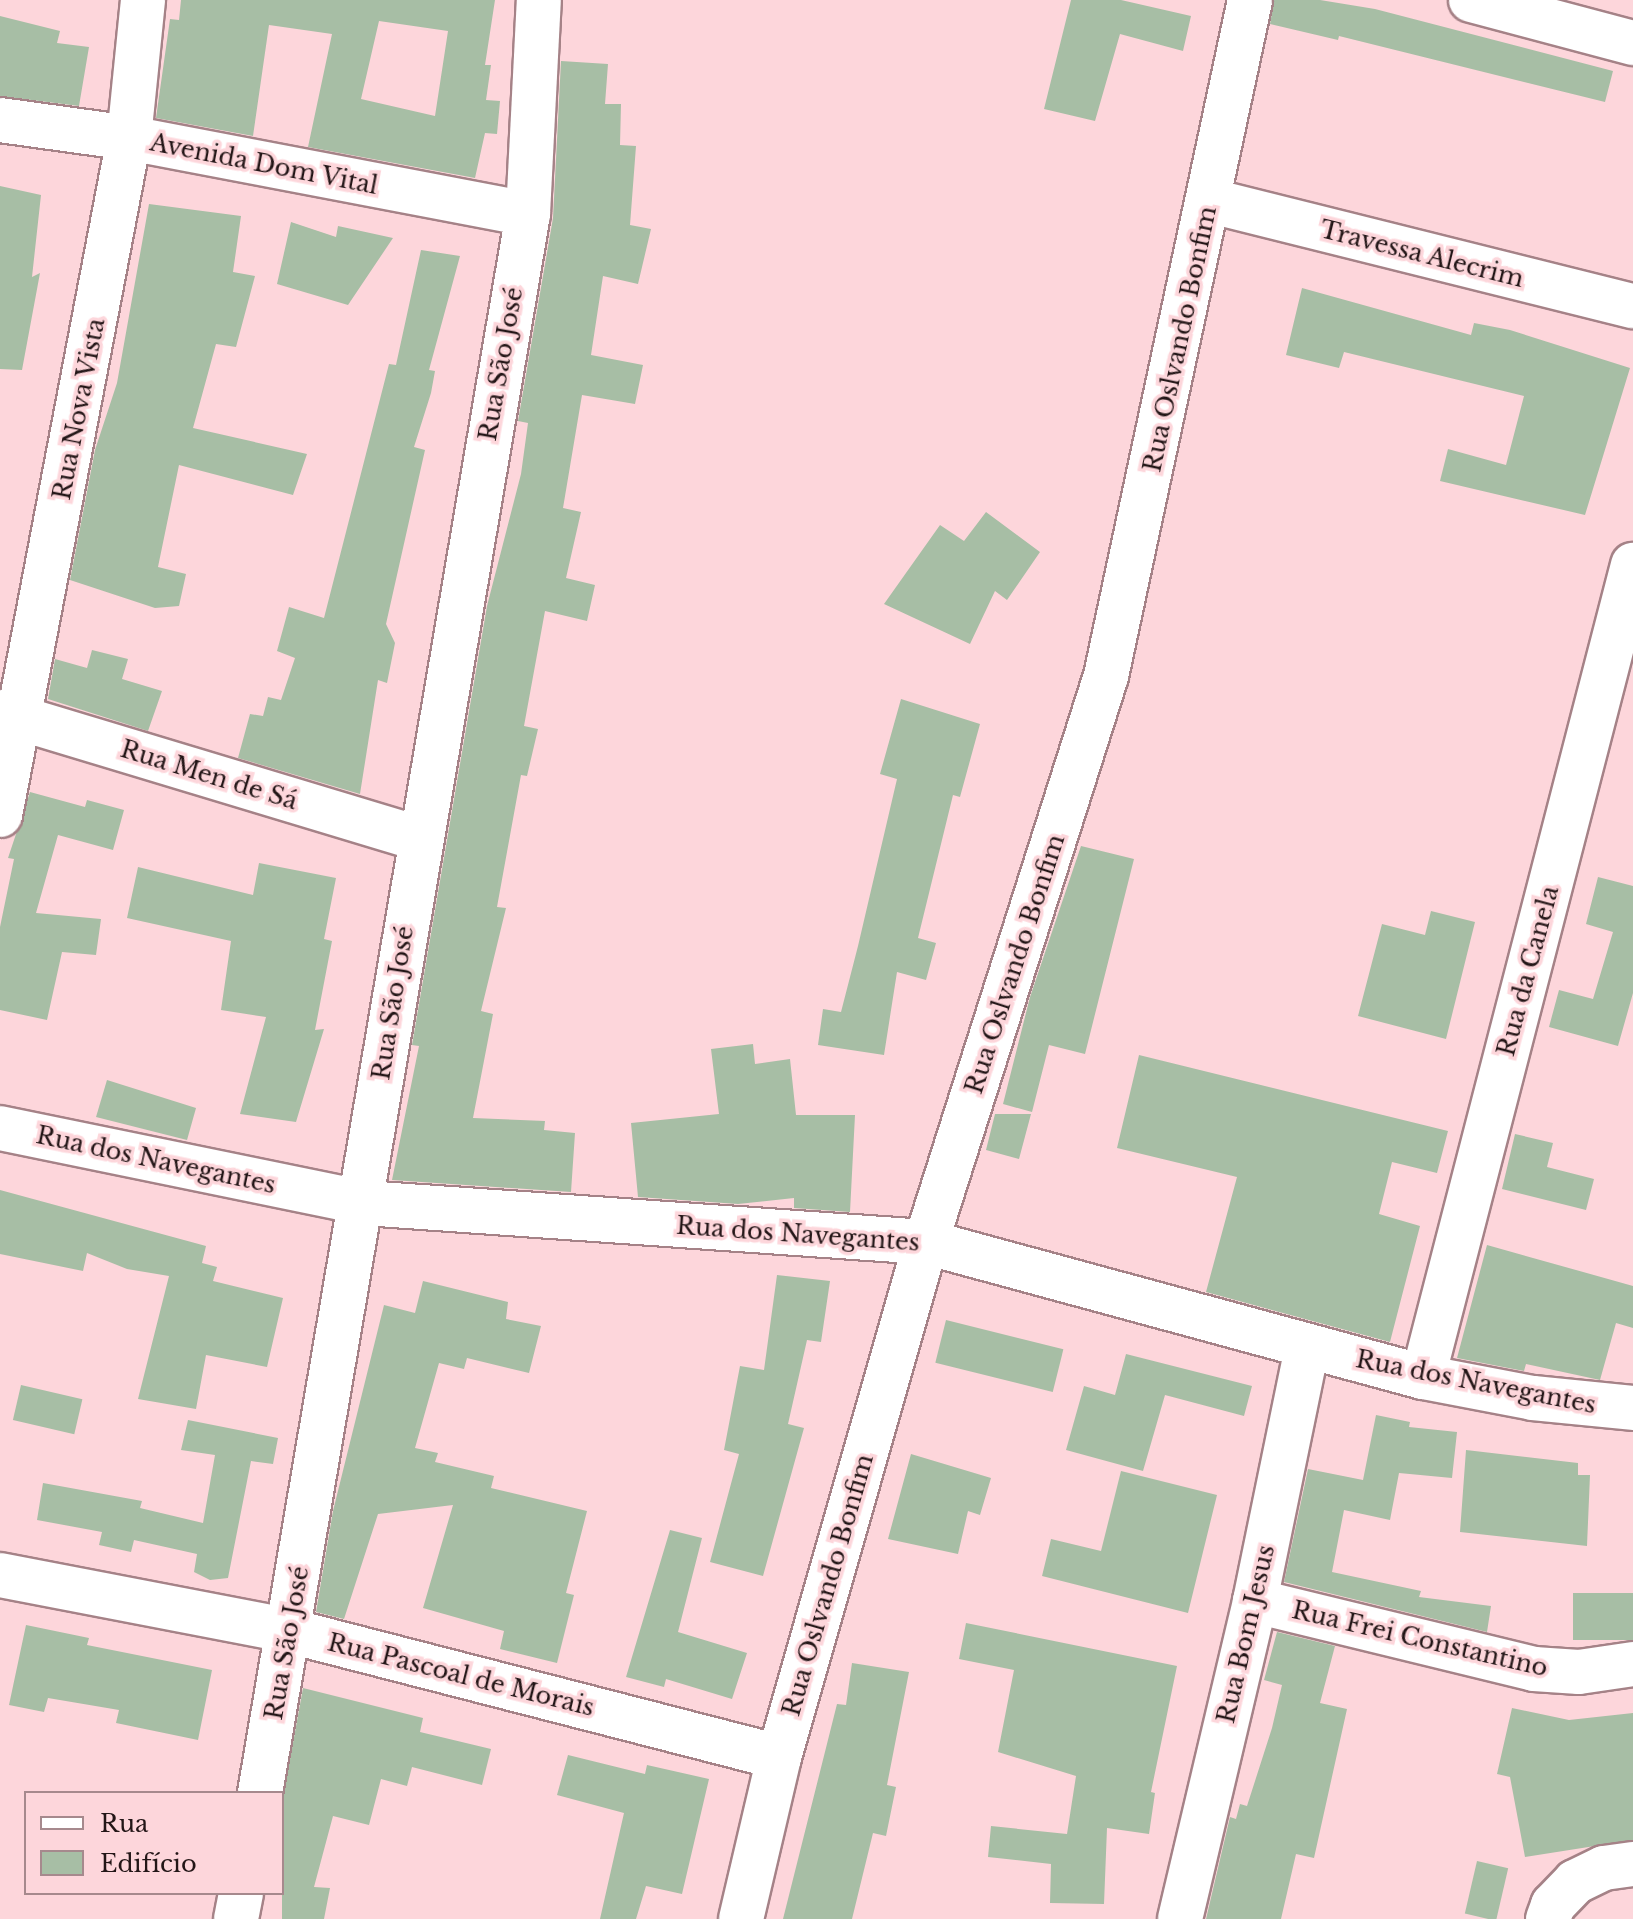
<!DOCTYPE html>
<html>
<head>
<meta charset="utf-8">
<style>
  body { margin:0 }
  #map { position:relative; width:1633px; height:1919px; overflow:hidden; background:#fdd6db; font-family:"Libre Baskerville",serif }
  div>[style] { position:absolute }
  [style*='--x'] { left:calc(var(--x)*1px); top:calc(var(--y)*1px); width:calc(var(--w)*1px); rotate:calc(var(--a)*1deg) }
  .building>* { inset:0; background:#a7bea5; transform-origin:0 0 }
  .roads { filter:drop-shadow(2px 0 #a58287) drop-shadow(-2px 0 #a58287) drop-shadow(0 2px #a58287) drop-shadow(0 -2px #a58287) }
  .minor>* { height:44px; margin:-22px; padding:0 22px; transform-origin:22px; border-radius:22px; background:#fff }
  span { translate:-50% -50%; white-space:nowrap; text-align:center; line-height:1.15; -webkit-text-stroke:7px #fdd6db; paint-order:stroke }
  .street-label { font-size:24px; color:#231617 }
  .legend { position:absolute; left:24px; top:1791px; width:260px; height:104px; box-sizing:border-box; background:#fdd6db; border:2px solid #a6898d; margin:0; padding:10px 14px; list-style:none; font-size:24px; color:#231617 }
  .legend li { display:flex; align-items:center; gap:16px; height:40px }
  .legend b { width:40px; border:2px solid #a6898d }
</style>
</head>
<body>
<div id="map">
  <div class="building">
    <div style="clip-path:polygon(evenodd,181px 0,495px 0,485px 65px,491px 65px,486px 100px,500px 101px,497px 134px,485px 133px,475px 178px,308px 147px,332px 34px,269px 25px,253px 136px,156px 118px,170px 19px,179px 20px,181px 0,379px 21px,448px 31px,435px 116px,361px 99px,379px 21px)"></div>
    <div style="clip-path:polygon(1071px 0,1121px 0,1191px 16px,1183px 51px,1120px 34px,1095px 121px,1044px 109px)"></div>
    <div style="clip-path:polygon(1274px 0,1320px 0,1375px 9px,1613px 71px,1605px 102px,1339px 36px,1338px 40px,1270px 24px)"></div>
    <div style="clip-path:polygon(0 16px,60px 31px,57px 43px,89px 47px,79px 106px,0 96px)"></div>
    <div style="clip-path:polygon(561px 61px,608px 64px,605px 104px,621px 104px,620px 145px,636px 146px,630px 225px,651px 229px,638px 284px,603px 276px,591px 355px,643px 365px,635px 404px,582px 395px,563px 508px,581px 512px,566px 578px,595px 585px,587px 621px,545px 611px,524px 726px,538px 729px,527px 776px,521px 775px,497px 907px,506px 908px,481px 1011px,493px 1014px,473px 1118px,545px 1121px,544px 1130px,575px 1133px,571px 1192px,392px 1180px,419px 1046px,412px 1045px,487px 606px,521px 474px,528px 423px,518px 421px,553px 218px)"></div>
    <div style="clip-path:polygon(0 186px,41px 195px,32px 277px,40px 273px,22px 370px,0 369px)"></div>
    <div style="clip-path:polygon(149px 204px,241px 216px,233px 272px,255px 276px,236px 347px,216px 344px,193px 428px,307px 454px,293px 495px,179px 465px,158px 567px,186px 574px,179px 606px,155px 608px,70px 580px,95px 450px,117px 383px)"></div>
    <div style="clip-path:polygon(291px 222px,336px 237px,338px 226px,393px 238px,348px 305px,277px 284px)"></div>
    <div style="clip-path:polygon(421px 250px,460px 256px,429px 370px,435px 371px,431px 393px,414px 447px,425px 450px,386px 624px,395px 643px,387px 683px,378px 680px,360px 794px,238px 758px,250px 714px,263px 716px,268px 697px,281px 700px,295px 658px,277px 651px,289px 607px,324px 618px,389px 364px,396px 365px)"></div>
    <div style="clip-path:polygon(1302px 288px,1471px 335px,1474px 323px,1510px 330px,1630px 368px,1585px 515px,1440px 481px,1448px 449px,1506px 465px,1524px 396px,1344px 352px,1339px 368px,1286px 355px)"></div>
    <div style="clip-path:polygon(986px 512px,1040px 552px,1007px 600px,995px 591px,970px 644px,884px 604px,940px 525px,964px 541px)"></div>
    <div style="clip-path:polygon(92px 650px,128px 659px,122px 679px,162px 691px,148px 731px,48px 699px,55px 659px,87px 668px)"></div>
    <div style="clip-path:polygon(901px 699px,980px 724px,960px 797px,953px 795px,918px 938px,936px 943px,926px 980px,897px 972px,884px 1055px,818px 1045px,823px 1009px,841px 1012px,858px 946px,897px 779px,880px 774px)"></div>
    <div style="clip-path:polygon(30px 792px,85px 807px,87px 800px,124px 810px,113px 850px,58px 835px,36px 913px,101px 919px,96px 955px,62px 952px,47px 1020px,0 1010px,0 927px,14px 859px,8px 858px)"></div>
    <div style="clip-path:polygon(1081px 846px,1134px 859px,1085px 1054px,1049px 1045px,1032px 1112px,1003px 1104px,1030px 997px)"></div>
    <div style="clip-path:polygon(259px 863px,336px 878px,324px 939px,332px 941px,315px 1030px,324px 1029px,296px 1122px,240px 1114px,266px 1017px,221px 1010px,231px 941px,127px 918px,138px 867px,253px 895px)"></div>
    <div style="clip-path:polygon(1598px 877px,1633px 886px,1633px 993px,1618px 1046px,1549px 1027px,1559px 990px,1593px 999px,1613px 932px,1586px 924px)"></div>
    <div style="clip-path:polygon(1431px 911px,1475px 922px,1446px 1039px,1358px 1016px,1382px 924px,1425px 935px)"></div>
    <div style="clip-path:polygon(753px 1044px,755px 1064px,790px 1059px,796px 1115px,855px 1115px,850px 1212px,794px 1208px,794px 1198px,738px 1204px,638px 1197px,631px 1123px,719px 1114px,711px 1049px)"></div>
    <div style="clip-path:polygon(1139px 1055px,1448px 1131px,1437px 1173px,1392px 1162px,1379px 1214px,1420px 1226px,1390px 1342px,1206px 1292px,1237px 1177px,1117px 1148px)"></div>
    <div style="clip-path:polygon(107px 1080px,196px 1108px,187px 1140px,96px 1117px)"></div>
    <div style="clip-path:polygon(995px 1114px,1031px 1114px,1019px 1159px,986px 1150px)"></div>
    <div style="clip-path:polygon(1515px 1134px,1553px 1143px,1547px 1167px,1594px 1179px,1586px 1210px,1502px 1189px)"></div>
    <div style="clip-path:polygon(0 1190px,206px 1246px,202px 1263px,217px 1267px,213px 1281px,283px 1298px,267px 1367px,206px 1355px,196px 1409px,138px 1399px,169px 1276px,127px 1269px,87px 1253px,83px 1271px,0 1254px)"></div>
    <div style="clip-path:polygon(1487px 1245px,1633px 1286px,1633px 1328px,1616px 1323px,1600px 1380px,1526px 1364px,1524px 1371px,1457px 1358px)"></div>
    <div style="clip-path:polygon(777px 1275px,830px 1281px,821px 1342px,807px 1340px,788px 1424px,804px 1428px,763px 1576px,710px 1562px,739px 1454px,724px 1450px,740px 1366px,764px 1370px)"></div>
    <div style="clip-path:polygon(423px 1281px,508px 1302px,506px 1319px,541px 1326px,529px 1373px,467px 1358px,464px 1369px,439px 1363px,415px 1448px,438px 1453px,435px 1462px,494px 1476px,491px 1488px,587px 1511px,566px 1593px,574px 1595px,557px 1663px,500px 1649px,504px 1631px,423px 1608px,453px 1505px,378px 1514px,344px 1619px,316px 1612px,333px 1511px,384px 1305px,415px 1313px)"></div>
    <div style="left:946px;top:1320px;width:121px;height:44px;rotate:14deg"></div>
    <div style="clip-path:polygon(1126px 1354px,1252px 1386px,1244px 1416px,1165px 1395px,1143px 1471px,1066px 1450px,1084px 1386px,1115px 1395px)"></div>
    <div style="left:21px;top:1385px;width:63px;height:36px;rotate:13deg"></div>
    <div style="clip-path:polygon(1376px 1415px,1410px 1422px,1409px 1427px,1457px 1432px,1452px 1478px,1399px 1473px,1390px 1520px,1344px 1510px,1332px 1572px,1421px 1591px,1419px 1597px,1491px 1606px,1487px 1632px,1284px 1582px,1308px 1469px,1363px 1480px)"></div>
    <div style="clip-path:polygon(188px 1420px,278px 1438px,273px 1464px,251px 1461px,228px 1578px,210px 1580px,194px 1572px,197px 1554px,134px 1540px,131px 1552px,99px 1545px,102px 1532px,37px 1520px,43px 1483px,142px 1501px,140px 1508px,203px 1523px,215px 1455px,181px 1450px)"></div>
    <div style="clip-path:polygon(1466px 1450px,1578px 1463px,1578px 1475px,1590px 1475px,1587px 1546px,1460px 1532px)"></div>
    <div style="clip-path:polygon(911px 1454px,991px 1478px,980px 1515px,968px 1511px,958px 1554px,888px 1539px)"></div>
    <div style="clip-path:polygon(1121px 1471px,1217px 1495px,1188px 1613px,1042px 1576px,1051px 1539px,1101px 1551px)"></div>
    <div style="clip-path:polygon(670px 1530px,702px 1538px,678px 1632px,747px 1653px,732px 1699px,666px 1679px,664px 1687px,626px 1677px)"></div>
    <div style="left:1633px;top:1593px;width:47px;height:60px;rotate:90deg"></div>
    <div style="clip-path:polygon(966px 1623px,1177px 1666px,1151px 1792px,1155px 1793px,1149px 1834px,1107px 1828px,1104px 1904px,1050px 1903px,1051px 1864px,988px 1857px,991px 1826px,1067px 1834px,1076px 1776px,998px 1752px,1014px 1670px,959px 1659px)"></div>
    <div style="clip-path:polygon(26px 1625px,89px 1638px,87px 1645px,212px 1670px,198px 1740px,116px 1723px,119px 1710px,48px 1698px,44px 1712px,9px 1705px)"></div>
    <div style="clip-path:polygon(1277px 1632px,1335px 1646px,1320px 1703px,1347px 1709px,1314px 1858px,1296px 1854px,1281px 1919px,1206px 1919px,1230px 1817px,1236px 1819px,1240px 1804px,1247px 1806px,1272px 1728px,1282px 1685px,1264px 1680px)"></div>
    <div style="clip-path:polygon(852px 1663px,909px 1672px,887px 1785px,896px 1787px,886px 1836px,873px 1833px,852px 1919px,783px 1919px,837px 1704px,846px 1705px)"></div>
    <div style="clip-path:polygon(303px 1688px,423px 1718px,420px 1732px,491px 1749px,482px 1785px,412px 1767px,407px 1786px,381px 1779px,369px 1825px,333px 1816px,314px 1887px,330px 1888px,324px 1919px,282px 1919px,282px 1803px)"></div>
    <div style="clip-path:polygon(1512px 1708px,1569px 1720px,1633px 1713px,1633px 1840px,1525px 1857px,1510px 1777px,1497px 1774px)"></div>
    <div style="clip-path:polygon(568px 1755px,645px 1774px,647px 1765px,709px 1779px,682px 1894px,646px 1886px,636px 1919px,600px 1919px,624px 1813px,557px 1795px)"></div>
    <div style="left:1477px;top:1861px;width:32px;height:54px;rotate:13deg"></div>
  </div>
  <div class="roads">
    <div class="minor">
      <div style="--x:1471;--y:0;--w:168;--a:14.9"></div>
      <div style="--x:0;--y:120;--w:130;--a:7.9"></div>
      <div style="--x:129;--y:138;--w:406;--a:10.8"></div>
      <div style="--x:1211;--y:201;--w:435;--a:14"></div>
      <div style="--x:0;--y:712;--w:437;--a:16.8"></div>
      <div style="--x:0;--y:815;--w:689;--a:-79.21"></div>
      <div style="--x:129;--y:138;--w:139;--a:-84.2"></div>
      <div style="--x:0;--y:1128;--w:372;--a:11.6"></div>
      <div style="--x:364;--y:1203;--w:563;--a:3.97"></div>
      <div style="--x:926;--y:1242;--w:515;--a:15.2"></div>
      <div style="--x:1423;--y:1377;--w:112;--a:10.8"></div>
      <div style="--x:1533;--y:1398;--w:100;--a:5.7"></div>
      <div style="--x:1423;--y:1377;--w:839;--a:-75.5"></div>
      <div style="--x:0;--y:1575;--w:295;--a:10.9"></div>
      <div style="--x:290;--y:1631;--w:505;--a:14.45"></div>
      <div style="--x:1255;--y:1601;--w:287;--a:13.7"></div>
      <div style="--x:1534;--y:1669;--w:45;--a:3.8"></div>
      <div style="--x:1579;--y:1672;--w:55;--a:-8.4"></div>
      <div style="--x:260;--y:1793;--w:1602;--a:-80.37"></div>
      <div style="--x:528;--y:214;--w:214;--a:-87.1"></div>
      <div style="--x:236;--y:1919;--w:26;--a:-79"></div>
      <div style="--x:741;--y:1919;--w:166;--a:-76.8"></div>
      <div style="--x:779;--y:1757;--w:536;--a:-74.07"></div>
      <div style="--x:926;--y:1242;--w:594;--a:-72.36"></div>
      <div style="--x:1106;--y:676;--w:691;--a:-77.97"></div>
      <div style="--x:1180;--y:1919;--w:327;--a:-76.7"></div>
      <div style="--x:1255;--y:1601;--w:259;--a:-78.4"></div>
      <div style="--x:1548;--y:1919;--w:15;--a:-70"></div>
      <div style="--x:1553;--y:1905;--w:32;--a:-46"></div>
      <div style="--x:1575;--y:1882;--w:32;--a:-26"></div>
      <div style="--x:1604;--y:1868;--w:29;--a:-8"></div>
    </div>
  </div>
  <div class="street-label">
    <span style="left:264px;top:164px;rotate:11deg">Avenida Dom Vital</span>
    <span style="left:1422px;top:254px;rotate:14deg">Travessa Alecrim</span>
    <span style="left:1180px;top:339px;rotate:-78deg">Rua Oslvando Bonfim</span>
    <span style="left:501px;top:364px;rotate:-80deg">Rua São José</span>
    <span style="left:79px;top:409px;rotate:-79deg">Rua Nova Vista</span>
    <span style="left:209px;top:775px;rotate:17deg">Rua Men de Sá</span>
    <span style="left:1015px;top:964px;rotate:-72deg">Rua Oslvando Bonfim</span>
    <span style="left:1528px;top:971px;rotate:-75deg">Rua da Canela</span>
    <span style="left:393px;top:1003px;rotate:-81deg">Rua São José</span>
    <span style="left:156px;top:1160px;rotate:12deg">Rua dos Navegantes</span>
    <span style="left:798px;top:1234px;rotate:4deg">Rua dos Navegantes</span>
    <span style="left:1476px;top:1382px;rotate:11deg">Rua dos Navegantes</span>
    <span style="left:828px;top:1585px;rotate:-74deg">Rua Oslvando Bonfim</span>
    <span style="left:1246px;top:1634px;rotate:-77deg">Rua Bom Jesus</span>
    <span style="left:1420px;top:1639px;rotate:13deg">Rua Frei Constantino</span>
    <span style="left:287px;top:1643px;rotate:-80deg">Rua São José</span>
    <span style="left:461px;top:1675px;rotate:14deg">Rua Pascoal de Morais</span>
  </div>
  <ul class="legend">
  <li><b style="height:10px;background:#fff"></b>Rua</li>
  <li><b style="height:22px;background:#a7bea5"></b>Edifício</li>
  </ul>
</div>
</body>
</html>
